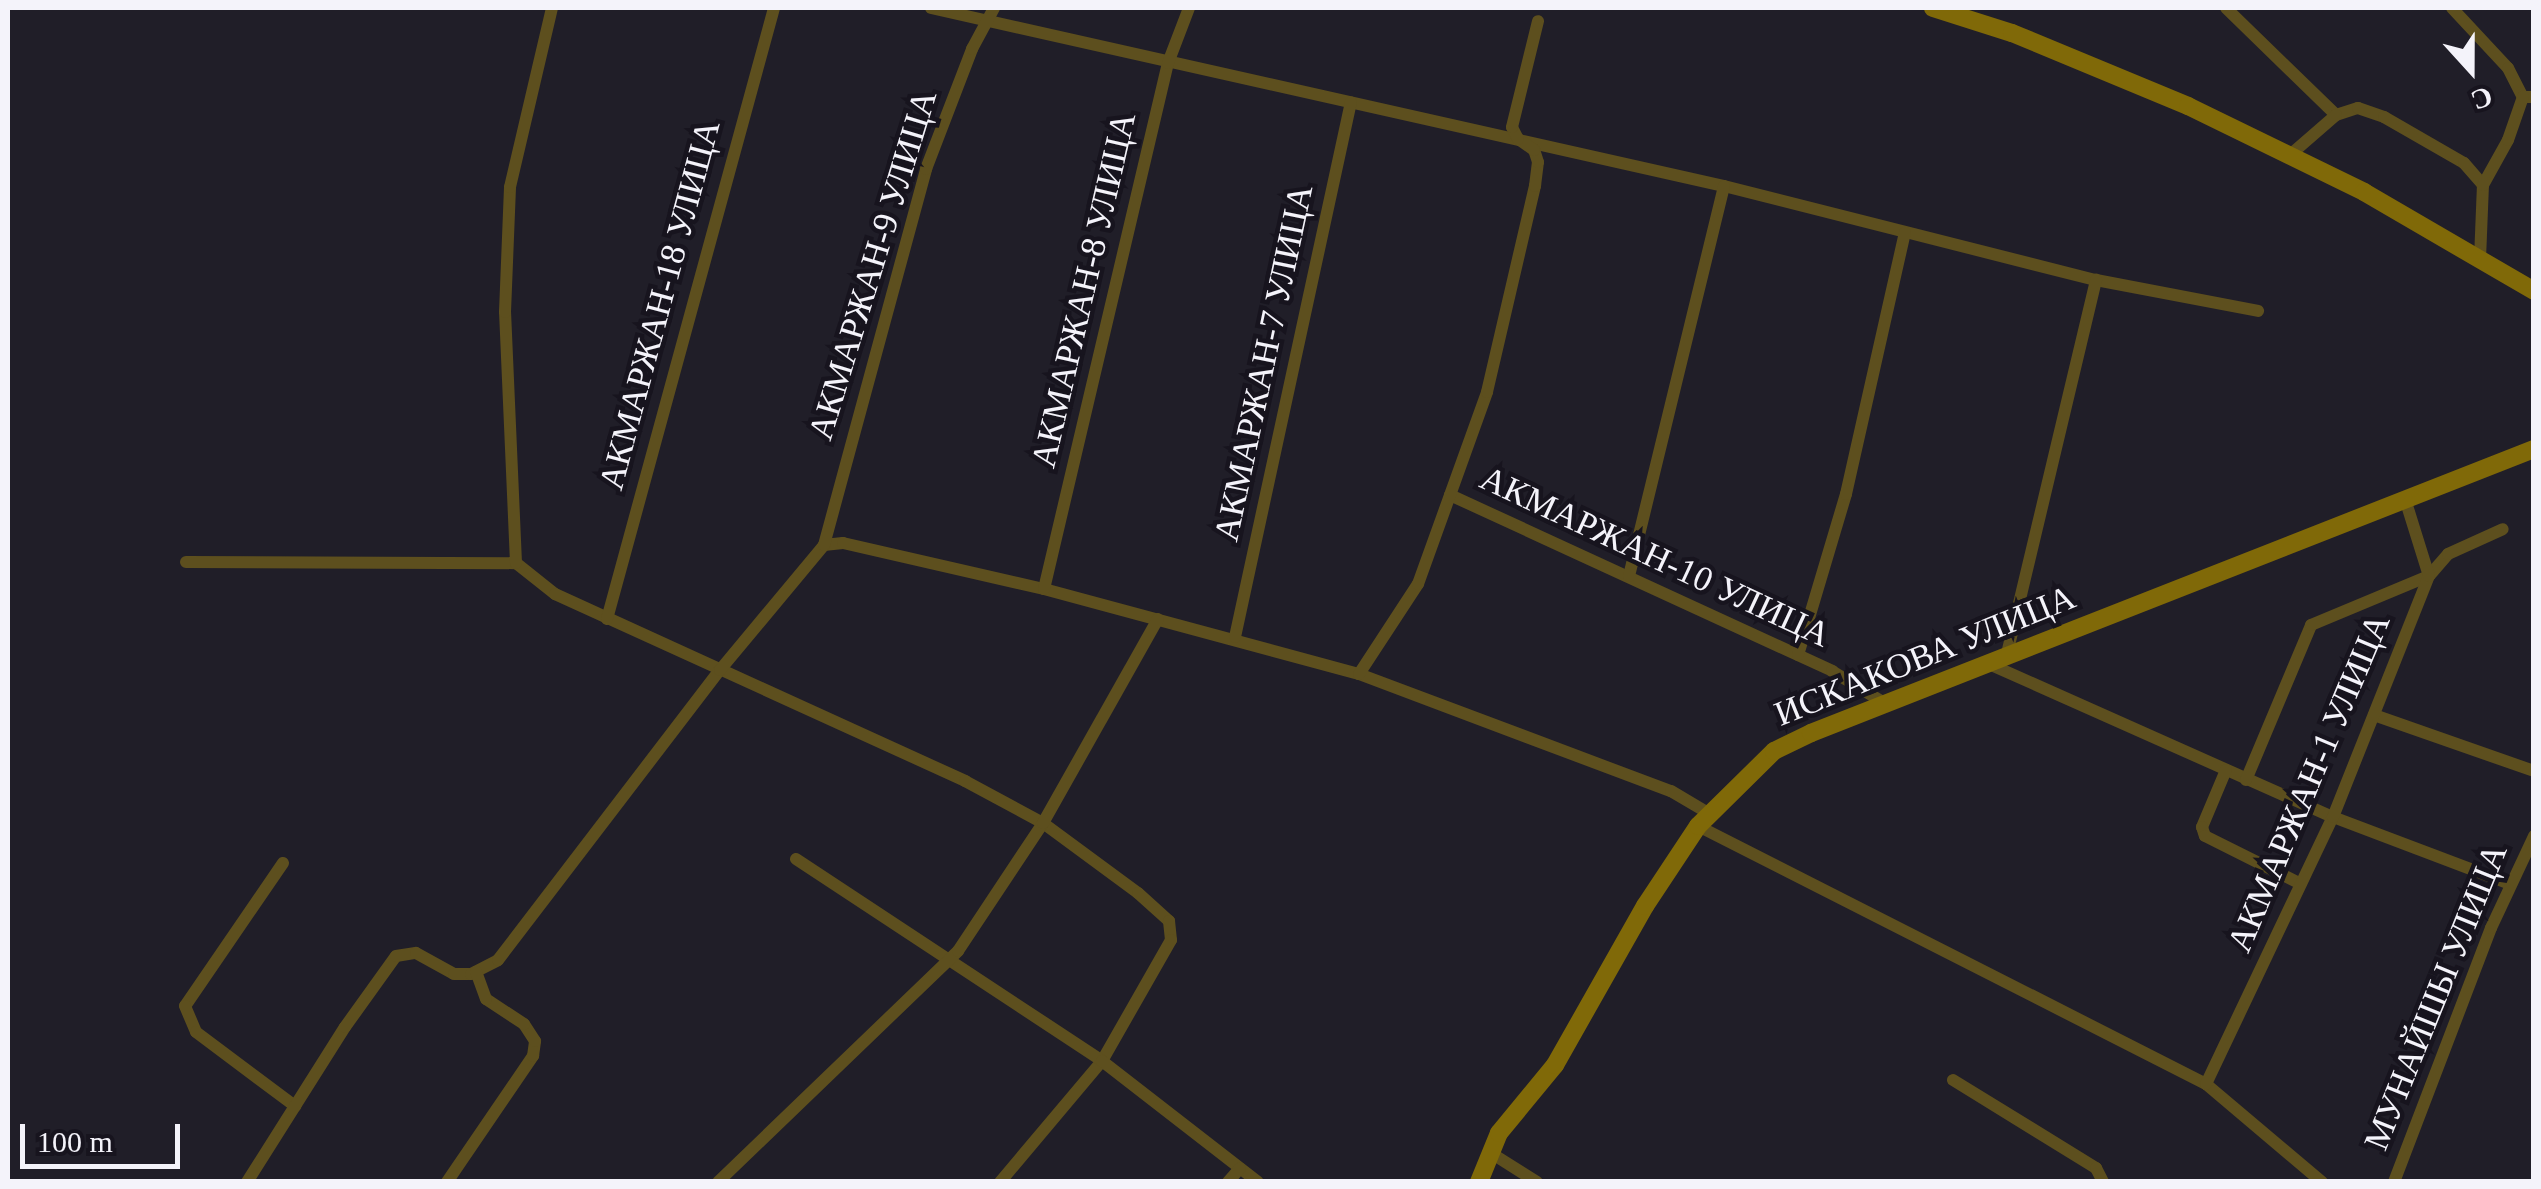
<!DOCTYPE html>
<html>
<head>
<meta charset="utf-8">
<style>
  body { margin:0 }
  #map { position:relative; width:2541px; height:1189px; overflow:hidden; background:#201e28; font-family:"Times New Roman",serif }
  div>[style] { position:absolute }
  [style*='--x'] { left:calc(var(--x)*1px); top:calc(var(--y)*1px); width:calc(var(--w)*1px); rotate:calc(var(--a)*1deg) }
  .street>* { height:12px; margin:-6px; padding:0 6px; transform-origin:6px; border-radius:6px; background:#5d4f1e }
  .secondary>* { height:18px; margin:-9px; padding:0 9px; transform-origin:9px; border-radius:9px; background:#806908 }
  span { translate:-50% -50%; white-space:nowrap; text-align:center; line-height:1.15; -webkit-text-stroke:9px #17141e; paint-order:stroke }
  .street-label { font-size:35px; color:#f4f3fa }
  .frame { position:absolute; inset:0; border:10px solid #f4f3fa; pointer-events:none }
  .north { position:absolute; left:2421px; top:20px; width:100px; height:100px; -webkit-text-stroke:8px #17141e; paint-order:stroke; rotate:159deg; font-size:28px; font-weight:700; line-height:40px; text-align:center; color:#f4f3fa }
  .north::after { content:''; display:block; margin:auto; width:35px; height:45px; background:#f4f3fa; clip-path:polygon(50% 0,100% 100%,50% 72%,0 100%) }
  .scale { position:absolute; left:20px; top:1124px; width:160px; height:45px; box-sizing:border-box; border:5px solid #f4f3fa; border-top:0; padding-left:12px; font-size:30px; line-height:35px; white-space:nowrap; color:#f4f3fa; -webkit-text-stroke:8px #17141e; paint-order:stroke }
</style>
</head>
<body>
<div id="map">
  <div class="street">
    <div style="--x:931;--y:8;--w:813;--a:12.65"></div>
    <div style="--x:1724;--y:186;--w:384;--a:14.2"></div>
    <div style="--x:2096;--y:280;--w:165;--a:10.8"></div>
    <div style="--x:2226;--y:8;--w:153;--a:44.2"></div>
    <div style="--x:2336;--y:115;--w:23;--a:-18"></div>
    <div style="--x:2358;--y:108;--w:28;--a:19"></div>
    <div style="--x:2384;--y:117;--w:92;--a:29.9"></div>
    <div style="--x:2464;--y:163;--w:29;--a:49"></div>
    <div style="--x:2452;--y:8;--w:82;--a:47"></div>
    <div style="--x:2508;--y:68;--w:33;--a:63"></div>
    <div style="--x:2523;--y:97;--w:11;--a:0"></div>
    <div style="--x:2290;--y:155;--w:61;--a:-41"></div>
    <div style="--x:2480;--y:259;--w:74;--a:-87.7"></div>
    <div style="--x:2483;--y:185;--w:51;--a:-60.9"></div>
    <div style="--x:2508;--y:140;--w:46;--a:-70.8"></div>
    <div style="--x:1450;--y:495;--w:421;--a:24.7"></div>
    <div style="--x:1832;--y:671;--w:63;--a:31.4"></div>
    <div style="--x:824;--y:545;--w:19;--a:-6"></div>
    <div style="--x:843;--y:543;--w:206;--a:12.9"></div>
    <div style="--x:1044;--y:589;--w:326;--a:15.1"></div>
    <div style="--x:1359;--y:674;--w:333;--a:20.6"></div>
    <div style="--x:1671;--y:791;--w:43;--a:30.7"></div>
    <div style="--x:186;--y:562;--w:330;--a:0.2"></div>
    <div style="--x:516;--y:563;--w:50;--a:38.5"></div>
    <div style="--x:555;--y:594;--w:451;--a:24.5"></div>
    <div style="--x:965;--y:781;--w:89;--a:28.3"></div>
    <div style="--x:1043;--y:823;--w:118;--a:36.4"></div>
    <div style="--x:1138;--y:893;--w:42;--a:42.1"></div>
    <div style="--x:1169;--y:921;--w:19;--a:84"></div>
    <div style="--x:1171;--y:940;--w:139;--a:119.7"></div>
    <div style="--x:1102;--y:1061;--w:158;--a:130.1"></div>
    <div style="--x:516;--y:563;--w:251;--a:-92.5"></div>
    <div style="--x:505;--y:312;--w:125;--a:-87.7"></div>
    <div style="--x:510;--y:187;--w:184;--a:-76.8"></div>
    <div style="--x:1629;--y:576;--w:401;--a:-76.3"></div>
    <div style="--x:1044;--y:589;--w:540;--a:-76.74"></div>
    <div style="--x:1168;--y:63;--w:59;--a:-69.1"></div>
    <div style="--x:607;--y:619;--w:633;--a:-74.71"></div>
    <div style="--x:1235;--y:637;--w:547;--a:-77.77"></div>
    <div style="--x:1798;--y:655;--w:168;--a:-73.4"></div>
    <div style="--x:1846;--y:494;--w:268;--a:-77.3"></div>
    <div style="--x:2006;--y:658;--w:389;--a:-76.6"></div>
    <div style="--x:1989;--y:664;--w:376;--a:24"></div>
    <div style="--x:2333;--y:817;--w:189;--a:20.7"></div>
    <div style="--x:1359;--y:674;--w:108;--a:-56.8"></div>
    <div style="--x:1418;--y:584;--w:204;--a:-70.2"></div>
    <div style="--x:1487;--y:392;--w:212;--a:-76.9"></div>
    <div style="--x:1535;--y:186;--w:24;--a:-83"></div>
    <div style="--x:1538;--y:162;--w:13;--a:-108"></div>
    <div style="--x:1534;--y:150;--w:19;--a:-145"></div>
    <div style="--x:1518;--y:139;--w:13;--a:-117"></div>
    <div style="--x:1512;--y:127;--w:109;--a:-76.2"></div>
    <div style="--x:2374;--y:715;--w:170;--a:19.3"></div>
    <div style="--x:2226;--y:770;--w:62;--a:112.8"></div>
    <div style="--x:2202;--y:827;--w:9;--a:72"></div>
    <div style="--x:2205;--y:836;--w:107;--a:26.6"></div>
    <div style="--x:2246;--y:780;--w:168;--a:-67.2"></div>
    <div style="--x:2311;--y:625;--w:128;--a:-22.6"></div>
    <div style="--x:2429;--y:576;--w:29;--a:-49"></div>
    <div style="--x:2448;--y:554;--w:60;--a:-24.4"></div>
    <div style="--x:1698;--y:826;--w:570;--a:26.92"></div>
    <div style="--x:2206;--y:1084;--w:152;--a:40.2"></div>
    <div style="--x:796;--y:859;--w:367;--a:33.4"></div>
    <div style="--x:1102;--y:1061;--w:197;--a:37.8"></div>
    <div style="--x:283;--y:863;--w:173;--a:124.4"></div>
    <div style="--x:185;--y:1006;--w:28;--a:67"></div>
    <div style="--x:196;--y:1032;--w:124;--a:36.8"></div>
    <div style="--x:1953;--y:1080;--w:168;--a:31.6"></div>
    <div style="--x:2096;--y:1168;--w:16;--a:63"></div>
    <div style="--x:2206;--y:1084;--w:296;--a:-64.6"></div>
    <div style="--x:2333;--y:817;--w:259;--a:-68.3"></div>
    <div style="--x:2429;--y:576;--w:81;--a:-107.3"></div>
    <div style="--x:1491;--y:1153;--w:54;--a:32.2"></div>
    <div style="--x:247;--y:1182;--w:183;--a:-57.7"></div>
    <div style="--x:345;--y:1027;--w:87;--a:-54.3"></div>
    <div style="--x:396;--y:956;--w:20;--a:-9"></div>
    <div style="--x:416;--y:953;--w:43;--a:28.9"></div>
    <div style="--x:454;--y:974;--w:17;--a:0"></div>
    <div style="--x:471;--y:974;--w:30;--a:-27"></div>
    <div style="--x:498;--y:960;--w:365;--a:-52.6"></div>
    <div style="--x:720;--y:670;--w:163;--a:-50.2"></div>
    <div style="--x:824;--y:545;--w:390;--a:-74.8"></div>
    <div style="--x:926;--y:169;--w:129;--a:-69"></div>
    <div style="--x:972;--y:49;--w:47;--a:-61.8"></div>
    <div style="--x:447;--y:1182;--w:153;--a:-55.7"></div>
    <div style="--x:533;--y:1056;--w:15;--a:-82"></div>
    <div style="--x:535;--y:1041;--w:20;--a:-123"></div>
    <div style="--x:524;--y:1024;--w:45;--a:-146.7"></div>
    <div style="--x:486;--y:999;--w:29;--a:-110"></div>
    <div style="--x:718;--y:1182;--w:333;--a:-43.9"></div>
    <div style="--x:958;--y:951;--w:154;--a:-56.4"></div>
    <div style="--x:1043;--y:823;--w:234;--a:-60.6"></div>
    <div style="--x:1228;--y:1182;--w:18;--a:-49"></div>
    <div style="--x:2394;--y:1182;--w:272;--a:-69.1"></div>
    <div style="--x:2491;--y:928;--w:102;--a:-64.9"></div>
  </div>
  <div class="secondary">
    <div style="--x:1933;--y:8;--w:83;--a:17.6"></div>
    <div style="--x:2012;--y:33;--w:191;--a:22.5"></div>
    <div style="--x:2188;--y:106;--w:196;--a:26"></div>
    <div style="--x:2364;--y:192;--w:197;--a:30.2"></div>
    <div style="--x:1479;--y:1182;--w:53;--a:-67.8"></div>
    <div style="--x:1499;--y:1133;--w:88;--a:-50.5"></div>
    <div style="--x:1555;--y:1065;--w:183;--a:-60.5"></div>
    <div style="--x:1645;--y:906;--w:96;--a:-56.5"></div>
    <div style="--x:1698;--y:826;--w:107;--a:-44.6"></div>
    <div style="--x:1774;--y:751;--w:41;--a:-25.9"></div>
    <div style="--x:1811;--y:733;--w:777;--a:-21.45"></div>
  </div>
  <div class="street-label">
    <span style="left:873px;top:265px;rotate:-73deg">АКМАРЖАН-9 УЛИЦА</span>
    <span style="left:1084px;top:290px;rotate:-77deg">АКМАРЖАН-8 УЛИЦА</span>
    <span style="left:660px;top:305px;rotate:-75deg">АКМАРЖАН-18 УЛИЦА</span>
    <span style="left:1264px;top:363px;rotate:-78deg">АКМАРЖАН-7 УЛИЦА</span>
    <span style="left:1655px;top:557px;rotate:25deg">АКМАРЖАН-10 УЛИЦА</span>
    <span style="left:1925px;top:656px;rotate:-22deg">ИСКАКОВА УЛИЦА</span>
    <span style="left:2309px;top:783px;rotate:-67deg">АКМАРЖАН-1 УЛИЦА</span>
    <span style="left:2436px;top:997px;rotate:-68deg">МУНАЙШЫ УЛИЦА</span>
  </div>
  <div class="frame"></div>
  <div class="north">С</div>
  <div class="scale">100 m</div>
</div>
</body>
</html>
